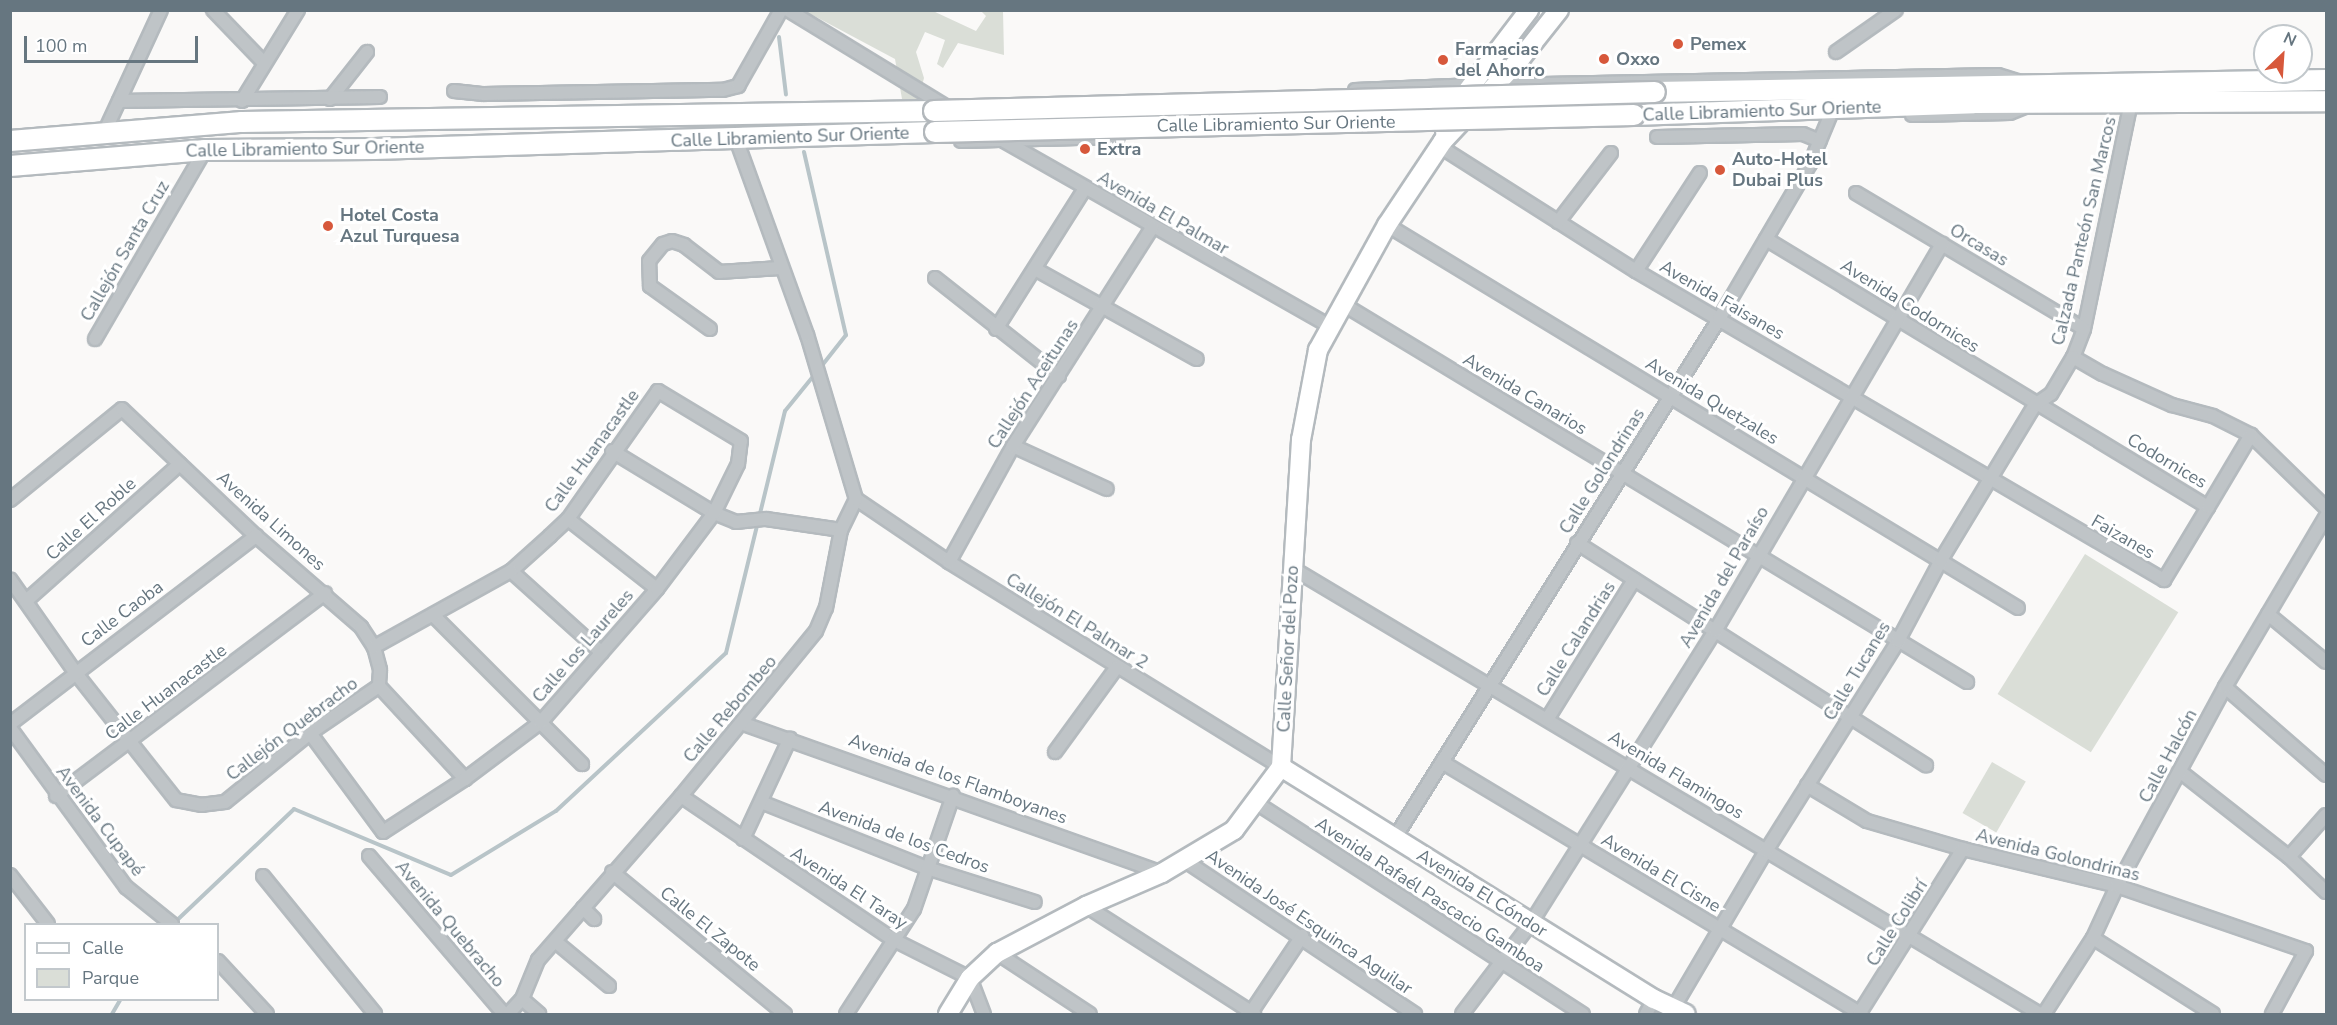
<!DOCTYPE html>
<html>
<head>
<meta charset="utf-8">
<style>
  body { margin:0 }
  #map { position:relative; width:2337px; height:1025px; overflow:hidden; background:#faf9f8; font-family:"Nunito Sans",sans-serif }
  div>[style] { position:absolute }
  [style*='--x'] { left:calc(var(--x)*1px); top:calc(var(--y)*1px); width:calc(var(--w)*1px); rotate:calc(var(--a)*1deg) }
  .green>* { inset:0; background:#daded7; transform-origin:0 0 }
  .stream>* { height:4px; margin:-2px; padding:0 2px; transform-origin:2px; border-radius:2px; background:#b8c4c8 }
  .roads { filter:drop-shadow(2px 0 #b4babe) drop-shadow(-2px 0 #b4babe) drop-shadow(0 2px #b4babe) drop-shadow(0 -2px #b4babe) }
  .street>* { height:12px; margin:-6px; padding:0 6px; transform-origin:6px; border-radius:6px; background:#bfc4c7 }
  .secondary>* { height:18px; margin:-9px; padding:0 9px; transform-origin:9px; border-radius:9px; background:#fff }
  .primary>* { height:20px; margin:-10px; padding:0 10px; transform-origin:10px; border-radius:10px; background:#fff }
  .bridges { filter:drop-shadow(2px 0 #b3b8bc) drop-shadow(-2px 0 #b3b8bc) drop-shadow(0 2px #b3b8bc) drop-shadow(0 -2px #b3b8bc) }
  .primary-bridge>* { height:20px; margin:-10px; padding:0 10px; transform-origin:10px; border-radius:10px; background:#fff }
  .dots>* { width:16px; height:16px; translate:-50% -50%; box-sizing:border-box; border:3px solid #fff; border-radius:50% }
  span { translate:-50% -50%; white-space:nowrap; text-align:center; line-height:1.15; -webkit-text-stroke:6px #fff; paint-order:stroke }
  .poi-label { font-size:18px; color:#667680; font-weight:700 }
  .left { translate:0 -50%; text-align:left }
  .street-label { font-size:18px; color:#667680 }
  .frame { position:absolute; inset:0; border:12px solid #667680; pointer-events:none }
  .legend { position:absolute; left:24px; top:923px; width:195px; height:78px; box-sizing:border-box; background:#fff; border:2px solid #c2c8cc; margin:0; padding:8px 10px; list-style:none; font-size:18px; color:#667680 }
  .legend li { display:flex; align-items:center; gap:12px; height:30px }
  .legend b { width:30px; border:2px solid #c2c8cc }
  .north { position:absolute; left:2253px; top:24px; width:60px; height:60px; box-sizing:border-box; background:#fff; border:2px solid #c2c8cc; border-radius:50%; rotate:25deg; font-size:16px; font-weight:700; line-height:24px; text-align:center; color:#667680 }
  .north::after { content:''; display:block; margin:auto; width:21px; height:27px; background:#d7583b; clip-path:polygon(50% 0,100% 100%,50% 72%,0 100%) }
  .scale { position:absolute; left:24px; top:36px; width:174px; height:27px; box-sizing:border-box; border:3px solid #667680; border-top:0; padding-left:8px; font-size:18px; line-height:21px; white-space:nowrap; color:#667680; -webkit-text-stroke:4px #fff; paint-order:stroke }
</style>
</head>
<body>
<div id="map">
  <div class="green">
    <div style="clip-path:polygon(805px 11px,933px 11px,976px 31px,986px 16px,981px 11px,1003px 11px,1004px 55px,958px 43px,943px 68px,937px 64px,945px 40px,925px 32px,916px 52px,924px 78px,918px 101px,902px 99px,895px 59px)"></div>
    <div style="left:2085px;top:554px;width:110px;height:165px;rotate:32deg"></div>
    <div style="left:1992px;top:762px;width:39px;height:59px;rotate:30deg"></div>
  </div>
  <div class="stream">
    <div style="--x:779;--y:37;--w:58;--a:83.1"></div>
    <div style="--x:804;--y:152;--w:188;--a:77.1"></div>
    <div style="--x:846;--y:335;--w:42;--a:128.2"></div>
    <div style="--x:173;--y:924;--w:167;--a:-43.5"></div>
    <div style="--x:294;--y:809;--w:170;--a:22.8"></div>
    <div style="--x:451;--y:875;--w:123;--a:-31.4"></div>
    <div style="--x:556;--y:811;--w:232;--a:-42.9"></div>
    <div style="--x:726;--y:653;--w:249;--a:-76.3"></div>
    <div style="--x:785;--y:411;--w:48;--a:-51"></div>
    <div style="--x:112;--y:1014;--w:16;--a:-60"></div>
  </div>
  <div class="roads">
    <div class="street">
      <div style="--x:213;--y:10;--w:72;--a:46.1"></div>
      <div style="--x:788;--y:10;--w:190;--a:31.4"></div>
      <div style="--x:1836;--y:52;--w:73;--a:-35"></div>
      <div style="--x:1492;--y:85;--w:506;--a:-1.13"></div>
      <div style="--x:1998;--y:75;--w:27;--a:17"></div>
      <div style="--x:1355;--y:90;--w:120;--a:-2.4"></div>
      <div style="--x:454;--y:91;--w:30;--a:6"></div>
      <div style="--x:484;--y:94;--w:239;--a:-1"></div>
      <div style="--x:723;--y:90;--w:16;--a:-15"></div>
      <div style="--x:738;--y:86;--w:87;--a:-60.5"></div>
      <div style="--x:330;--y:99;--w:60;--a:-51.8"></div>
      <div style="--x:119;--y:101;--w:261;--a:-0.9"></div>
      <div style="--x:242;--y:101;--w:107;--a:-58.4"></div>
      <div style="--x:2131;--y:102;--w:232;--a:101.7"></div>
      <div style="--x:2084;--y:329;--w:30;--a:111"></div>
      <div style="--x:2073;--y:357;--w:34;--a:30"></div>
      <div style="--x:2103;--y:374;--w:76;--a:24.2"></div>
      <div style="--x:2172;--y:405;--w:42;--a:15"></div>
      <div style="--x:2213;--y:416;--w:42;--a:26.6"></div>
      <div style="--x:2251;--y:435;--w:105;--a:44.2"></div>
      <div style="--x:1912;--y:115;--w:98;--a:-1.2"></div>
      <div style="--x:2010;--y:113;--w:16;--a:-22"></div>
      <div style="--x:105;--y:131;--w:133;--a:-65.2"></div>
      <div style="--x:1657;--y:137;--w:146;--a:-1.2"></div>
      <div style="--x:1803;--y:134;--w:18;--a:22"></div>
      <div style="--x:961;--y:141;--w:157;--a:-1.5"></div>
      <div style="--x:1004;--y:141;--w:374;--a:29.6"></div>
      <div style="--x:1439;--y:146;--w:233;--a:32.4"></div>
      <div style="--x:1636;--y:271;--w:612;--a:30.34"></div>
      <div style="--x:2164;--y:580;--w:85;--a:-58.9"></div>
      <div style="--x:1856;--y:193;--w:265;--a:30.8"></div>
      <div style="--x:1558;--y:222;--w:87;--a:-52.5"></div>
      <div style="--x:1387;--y:225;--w:738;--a:31.26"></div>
      <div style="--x:1766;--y:239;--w:517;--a:31.23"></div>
      <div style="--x:2208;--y:507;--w:84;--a:-59.2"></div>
      <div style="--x:1035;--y:269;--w:185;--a:29.1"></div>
      <div style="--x:1636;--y:271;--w:117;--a:-56.9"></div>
      <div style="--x:935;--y:278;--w:158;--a:38.3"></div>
      <div style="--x:1341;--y:303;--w:732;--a:31.19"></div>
      <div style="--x:710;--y:329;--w:74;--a:-144.4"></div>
      <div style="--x:650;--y:286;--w:25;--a:-92"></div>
      <div style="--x:649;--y:261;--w:22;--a:-51"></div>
      <div style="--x:663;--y:244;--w:9;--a:-18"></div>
      <div style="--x:672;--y:241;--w:13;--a:18"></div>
      <div style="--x:684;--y:245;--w:44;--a:37.6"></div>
      <div style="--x:719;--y:272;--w:61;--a:-3.8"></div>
      <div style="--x:996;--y:329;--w:167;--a:-57.7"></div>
      <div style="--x:95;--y:339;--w:219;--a:-59.8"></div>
      <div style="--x:1013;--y:446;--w:103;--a:24.6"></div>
      <div style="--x:612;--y:451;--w:119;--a:31.3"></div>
      <div style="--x:714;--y:513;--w:24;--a:22"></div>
      <div style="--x:736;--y:522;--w:30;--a:-6"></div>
      <div style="--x:766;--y:519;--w:76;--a:8.3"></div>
      <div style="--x:856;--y:499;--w:112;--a:34.1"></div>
      <div style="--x:949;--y:562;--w:390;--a:31.7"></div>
      <div style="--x:10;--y:500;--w:144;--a:-39.1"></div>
      <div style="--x:122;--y:409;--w:185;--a:43.5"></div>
      <div style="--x:256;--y:536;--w:139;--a:40.9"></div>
      <div style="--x:361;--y:627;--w:24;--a:57"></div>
      <div style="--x:374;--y:647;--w:24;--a:75"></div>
      <div style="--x:380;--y:670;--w:16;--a:94"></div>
      <div style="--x:379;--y:686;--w:83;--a:145.7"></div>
      <div style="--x:310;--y:733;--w:109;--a:140.9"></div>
      <div style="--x:225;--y:802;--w:23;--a:173"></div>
      <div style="--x:202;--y:805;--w:26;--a:-169"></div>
      <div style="--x:176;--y:800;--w:163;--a:-128.3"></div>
      <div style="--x:75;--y:672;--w:113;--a:-125"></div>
      <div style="--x:568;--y:519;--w:113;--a:38.2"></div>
      <div style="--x:1577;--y:543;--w:414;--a:32.5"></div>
      <div style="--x:949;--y:562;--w:132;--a:-61.1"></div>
      <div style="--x:1013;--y:446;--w:259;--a:-57.5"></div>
      <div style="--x:1292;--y:568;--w:871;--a:30.81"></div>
      <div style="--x:511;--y:571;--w:122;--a:42"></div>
      <div style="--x:26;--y:601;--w:206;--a:-41.7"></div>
      <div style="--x:2268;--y:614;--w:75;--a:39.6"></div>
      <div style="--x:433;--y:615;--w:211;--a:45"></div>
      <div style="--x:379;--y:686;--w:127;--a:47.2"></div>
      <div style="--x:2225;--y:687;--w:134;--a:41.1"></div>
      <div style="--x:1548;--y:718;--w:163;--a:-58.1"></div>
      <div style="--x:741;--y:723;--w:447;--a:19.6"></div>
      <div style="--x:10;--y:724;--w:310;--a:-37.4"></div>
      <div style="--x:10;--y:728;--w:197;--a:53.9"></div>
      <div style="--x:126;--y:887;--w:59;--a:38.8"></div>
      <div style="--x:310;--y:733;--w:123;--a:53.6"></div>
      <div style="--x:383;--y:832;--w:98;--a:-32.9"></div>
      <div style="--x:465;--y:779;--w:95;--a:-36.9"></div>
      <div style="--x:541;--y:722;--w:176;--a:-48.9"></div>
      <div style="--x:657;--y:589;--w:95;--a:-53.1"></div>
      <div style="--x:714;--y:513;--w:55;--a:-63.9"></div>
      <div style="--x:738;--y:464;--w:23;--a:-83"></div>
      <div style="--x:741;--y:441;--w:97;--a:-148.9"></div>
      <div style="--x:658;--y:391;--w:156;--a:125.1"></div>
      <div style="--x:568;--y:519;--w:25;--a:137"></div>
      <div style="--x:550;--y:536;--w:52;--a:138.1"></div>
      <div style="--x:511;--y:571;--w:157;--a:151"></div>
      <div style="--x:1055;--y:752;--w:105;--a:-53.9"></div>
      <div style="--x:1442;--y:762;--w:490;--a:31"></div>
      <div style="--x:2182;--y:773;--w:136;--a:38.1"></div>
      <div style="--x:2289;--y:857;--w:51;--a:43.4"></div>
      <div style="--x:1807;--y:785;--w:70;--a:31"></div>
      <div style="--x:1867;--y:821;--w:100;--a:16.3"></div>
      <div style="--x:1963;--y:849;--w:158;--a:13.5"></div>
      <div style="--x:2117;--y:886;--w:200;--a:19"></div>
      <div style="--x:2306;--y:951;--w:72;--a:118.4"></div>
      <div style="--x:56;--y:796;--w:337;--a:-37"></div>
      <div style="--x:681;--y:796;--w:257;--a:34.1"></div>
      <div style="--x:894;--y:940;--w:85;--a:26.6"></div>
      <div style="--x:970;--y:978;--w:39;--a:69"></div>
      <div style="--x:761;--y:802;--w:179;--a:21.7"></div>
      <div style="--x:927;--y:868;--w:113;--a:17.5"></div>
      <div style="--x:1258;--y:804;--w:387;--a:32.9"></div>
      <div style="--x:743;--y:839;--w:111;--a:-65"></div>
      <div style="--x:1394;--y:839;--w:613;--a:-57.99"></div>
      <div style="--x:1719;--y:319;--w:180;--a:-59.6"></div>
      <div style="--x:1810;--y:164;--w:52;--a:-67.4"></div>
      <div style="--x:369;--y:856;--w:208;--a:49.5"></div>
      <div style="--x:2289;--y:857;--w:56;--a:-48.6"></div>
      <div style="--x:1184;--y:860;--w:278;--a:33.7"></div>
      <div style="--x:612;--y:872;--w:224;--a:39.4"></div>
      <div style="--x:10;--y:875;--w:62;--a:52.2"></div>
      <div style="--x:263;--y:876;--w:178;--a:50.9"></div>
      <div style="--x:1086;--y:906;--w:200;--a:32.7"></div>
      <div style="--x:583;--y:908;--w:16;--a:45"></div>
      <div style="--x:2093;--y:938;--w:142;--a:32.3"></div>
      <div style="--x:556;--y:942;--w:69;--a:39.7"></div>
      <div style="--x:997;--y:953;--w:111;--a:33.3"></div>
      <div style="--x:218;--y:961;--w:72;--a:47.2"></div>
      <div style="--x:522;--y:999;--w:23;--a:41"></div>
      <div style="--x:1674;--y:1007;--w:181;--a:-59.5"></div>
      <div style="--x:1766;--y:851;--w:248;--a:-57.8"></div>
      <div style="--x:1898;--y:641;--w:92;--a:-62"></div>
      <div style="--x:1941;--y:560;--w:181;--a:-58.8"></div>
      <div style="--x:2035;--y:405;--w:19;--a:-35"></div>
      <div style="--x:2051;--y:394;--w:43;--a:-59.3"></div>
      <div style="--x:508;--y:1014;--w:21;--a:-47"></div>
      <div style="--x:522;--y:999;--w:42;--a:-67.7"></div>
      <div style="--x:538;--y:960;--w:218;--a:-48.9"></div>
      <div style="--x:681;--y:796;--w:213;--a:-50.7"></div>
      <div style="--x:816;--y:631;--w:25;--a:-67"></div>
      <div style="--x:826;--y:608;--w:79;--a:-79.1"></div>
      <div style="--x:841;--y:530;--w:34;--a:-64"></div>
      <div style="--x:856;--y:499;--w:171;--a:-106.6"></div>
      <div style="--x:807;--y:335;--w:208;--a:-109.9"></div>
      <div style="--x:846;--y:1014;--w:125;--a:-57.1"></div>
      <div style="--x:914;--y:909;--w:120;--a:-71"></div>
      <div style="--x:1250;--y:1014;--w:94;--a:-56.3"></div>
      <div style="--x:1462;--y:1014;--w:114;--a:-52.8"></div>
      <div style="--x:1531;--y:923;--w:345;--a:-57.8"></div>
      <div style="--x:1715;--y:631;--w:449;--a:-59.6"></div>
      <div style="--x:1646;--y:1014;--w:17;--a:-62"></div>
      <div style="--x:1859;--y:1014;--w:195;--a:-57.8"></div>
      <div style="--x:2044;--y:1014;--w:90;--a:-57.2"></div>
      <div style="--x:2093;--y:938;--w:57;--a:-65.2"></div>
      <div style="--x:2117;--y:886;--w:226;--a:-61.5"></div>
      <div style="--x:2225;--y:687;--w:199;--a:-59.4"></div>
    </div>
    <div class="secondary">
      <div style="--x:1445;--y:132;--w:43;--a:-62.2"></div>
      <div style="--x:1465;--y:94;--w:106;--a:-52.7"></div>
      <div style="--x:1281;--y:767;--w:439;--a:31.9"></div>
      <div style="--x:1654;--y:999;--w:35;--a:25"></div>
      <div style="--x:948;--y:1014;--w:42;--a:-58.6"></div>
      <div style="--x:970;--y:978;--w:37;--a:-43"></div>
      <div style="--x:997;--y:953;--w:101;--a:-27.8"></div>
      <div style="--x:1086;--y:906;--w:83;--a:-23.5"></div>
      <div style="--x:1162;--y:873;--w:84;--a:-30.8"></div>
      <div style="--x:1234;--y:830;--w:79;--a:-53.3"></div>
      <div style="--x:1281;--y:767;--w:328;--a:-86.5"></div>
      <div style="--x:1301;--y:440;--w:92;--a:-79.3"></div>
      <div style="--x:1318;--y:350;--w:143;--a:-61.1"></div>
      <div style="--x:1387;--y:225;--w:101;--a:-56.3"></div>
      <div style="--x:1443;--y:141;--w:114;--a:-46.8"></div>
      <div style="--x:1521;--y:58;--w:61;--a:-51.6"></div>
    </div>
    <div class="primary">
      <div style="--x:1655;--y:92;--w:671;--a:-1.02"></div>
      <div style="--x:1634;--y:115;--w:340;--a:-2"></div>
      <div style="--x:1974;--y:103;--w:352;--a:-0.3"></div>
      <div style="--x:10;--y:141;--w:233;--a:-4.7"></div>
      <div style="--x:242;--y:122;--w:692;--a:-0.91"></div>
      <div style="--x:10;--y:166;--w:196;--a:-4.7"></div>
      <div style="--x:205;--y:150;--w:169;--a:-0.3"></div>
      <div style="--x:374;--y:149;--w:561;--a:-1.74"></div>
    </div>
  </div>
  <div class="bridges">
    <div class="primary-bridge">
      <div style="--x:934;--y:111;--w:721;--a:-1.51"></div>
      <div style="--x:935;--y:132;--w:699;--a:-1.39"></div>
    </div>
  </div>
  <div class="dots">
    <div style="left:1678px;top:44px;background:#d7583b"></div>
    <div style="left:1604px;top:59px;background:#d7583b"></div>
    <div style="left:1443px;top:60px;background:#d7583b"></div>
    <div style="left:1085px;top:149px;background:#d7583b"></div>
    <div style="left:1720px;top:170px;background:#d7583b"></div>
    <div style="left:328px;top:226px;background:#d7583b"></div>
  </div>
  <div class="poi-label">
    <span class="left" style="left:1690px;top:44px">Pemex</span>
    <span class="left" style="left:1455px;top:60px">Farmacias<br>del Ahorro</span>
    <span class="left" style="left:1616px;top:59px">Oxxo</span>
    <span class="left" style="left:1097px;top:149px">Extra</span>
    <span class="left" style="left:1732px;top:170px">Auto-Hotel<br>Dubai Plus</span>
    <span class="left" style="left:340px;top:226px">Hotel Costa<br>Azul Turquesa</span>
  </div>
  <div class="street-label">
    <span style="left:1762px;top:111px;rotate:-2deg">Calle Libramiento Sur Oriente</span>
    <span style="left:1276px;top:124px;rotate:-1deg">Calle Libramiento Sur Oriente</span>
    <span style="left:790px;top:137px;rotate:-2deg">Calle Libramiento Sur Oriente</span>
    <span style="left:305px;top:149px;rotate:-1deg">Calle Libramiento Sur Oriente</span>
    <span style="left:1163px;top:213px;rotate:30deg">Avenida El Palmar</span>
    <span style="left:2084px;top:231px;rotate:-77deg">Calzada Panteón San Marcos</span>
    <span style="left:1979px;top:245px;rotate:31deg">Orcasas</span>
    <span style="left:125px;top:251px;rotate:-60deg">Callejón Santa Cruz</span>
    <span style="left:1722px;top:300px;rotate:30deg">Avenida Faisanes</span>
    <span style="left:1910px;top:306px;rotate:32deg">Avenida Codornices</span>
    <span style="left:1033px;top:384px;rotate:-57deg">Callejón Aceitunas</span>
    <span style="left:1525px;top:394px;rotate:31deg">Avenida Canarios</span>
    <span style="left:1712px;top:401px;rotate:31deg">Avenida Quetzales</span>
    <span style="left:592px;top:451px;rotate:-54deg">Calle Huanacastle</span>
    <span style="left:2167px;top:461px;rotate:31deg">Codornices</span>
    <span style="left:1602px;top:471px;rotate:-58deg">Calle Golondrinas</span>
    <span style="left:91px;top:519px;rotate:-42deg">Calle El Roble</span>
    <span style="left:271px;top:521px;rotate:42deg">Avenida Limones</span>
    <span style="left:2123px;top:537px;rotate:30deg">Faizanes</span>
    <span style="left:1724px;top:577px;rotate:-60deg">Avenida del Paraíso</span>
    <span style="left:122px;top:614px;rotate:-37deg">Calle Caoba</span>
    <span style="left:1077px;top:621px;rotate:32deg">Callejón El Palmar 2</span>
    <span style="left:1576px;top:639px;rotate:-58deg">Calle Calandrias</span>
    <span style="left:583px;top:646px;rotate:-49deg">Calle los Laureles</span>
    <span style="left:1288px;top:649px;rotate:-87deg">Calle Señor del Pozo</span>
    <span style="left:1857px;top:671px;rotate:-59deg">Calle Tucanes</span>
    <span style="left:166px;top:692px;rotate:-37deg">Calle Huanacastle</span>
    <span style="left:730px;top:709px;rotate:-50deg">Calle Rebombeo</span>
    <span style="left:292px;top:729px;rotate:-37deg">Callejón Quebracho</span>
    <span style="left:2168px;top:756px;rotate:-62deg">Calle Halcón</span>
    <span style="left:1676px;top:775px;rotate:31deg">Avenida Flamingos</span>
    <span style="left:958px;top:779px;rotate:20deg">Avenida de los Flamboyanes</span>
    <span style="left:100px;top:821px;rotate:53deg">Avenida Cupapé</span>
    <span style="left:904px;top:837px;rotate:20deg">Avenida de los Cedros</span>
    <span style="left:2058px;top:855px;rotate:14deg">Avenida Golondrinas</span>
    <span style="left:1661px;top:873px;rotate:31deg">Avenida El Cisne</span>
    <span style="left:849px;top:888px;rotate:33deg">Avenida El Taray</span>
    <span style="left:1482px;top:893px;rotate:32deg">Avenida El Cóndor</span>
    <span style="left:1430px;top:895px;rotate:33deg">Avenida Rafaél Pascacio Gamboa</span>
    <span style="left:1309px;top:922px;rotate:34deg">Avenida José Esquinca Aguilar</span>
    <span style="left:1897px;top:923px;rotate:-58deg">Calle Colibrí</span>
    <span style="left:450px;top:924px;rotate:50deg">Avenida Quebracho</span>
    <span style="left:710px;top:929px;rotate:39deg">Calle El Zapote</span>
  </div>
  <div class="frame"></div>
  <ul class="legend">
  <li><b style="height:8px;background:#fff"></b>Calle</li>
  <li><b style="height:16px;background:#daded7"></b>Parque</li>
  </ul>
  <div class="north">N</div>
  <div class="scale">100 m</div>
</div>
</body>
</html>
